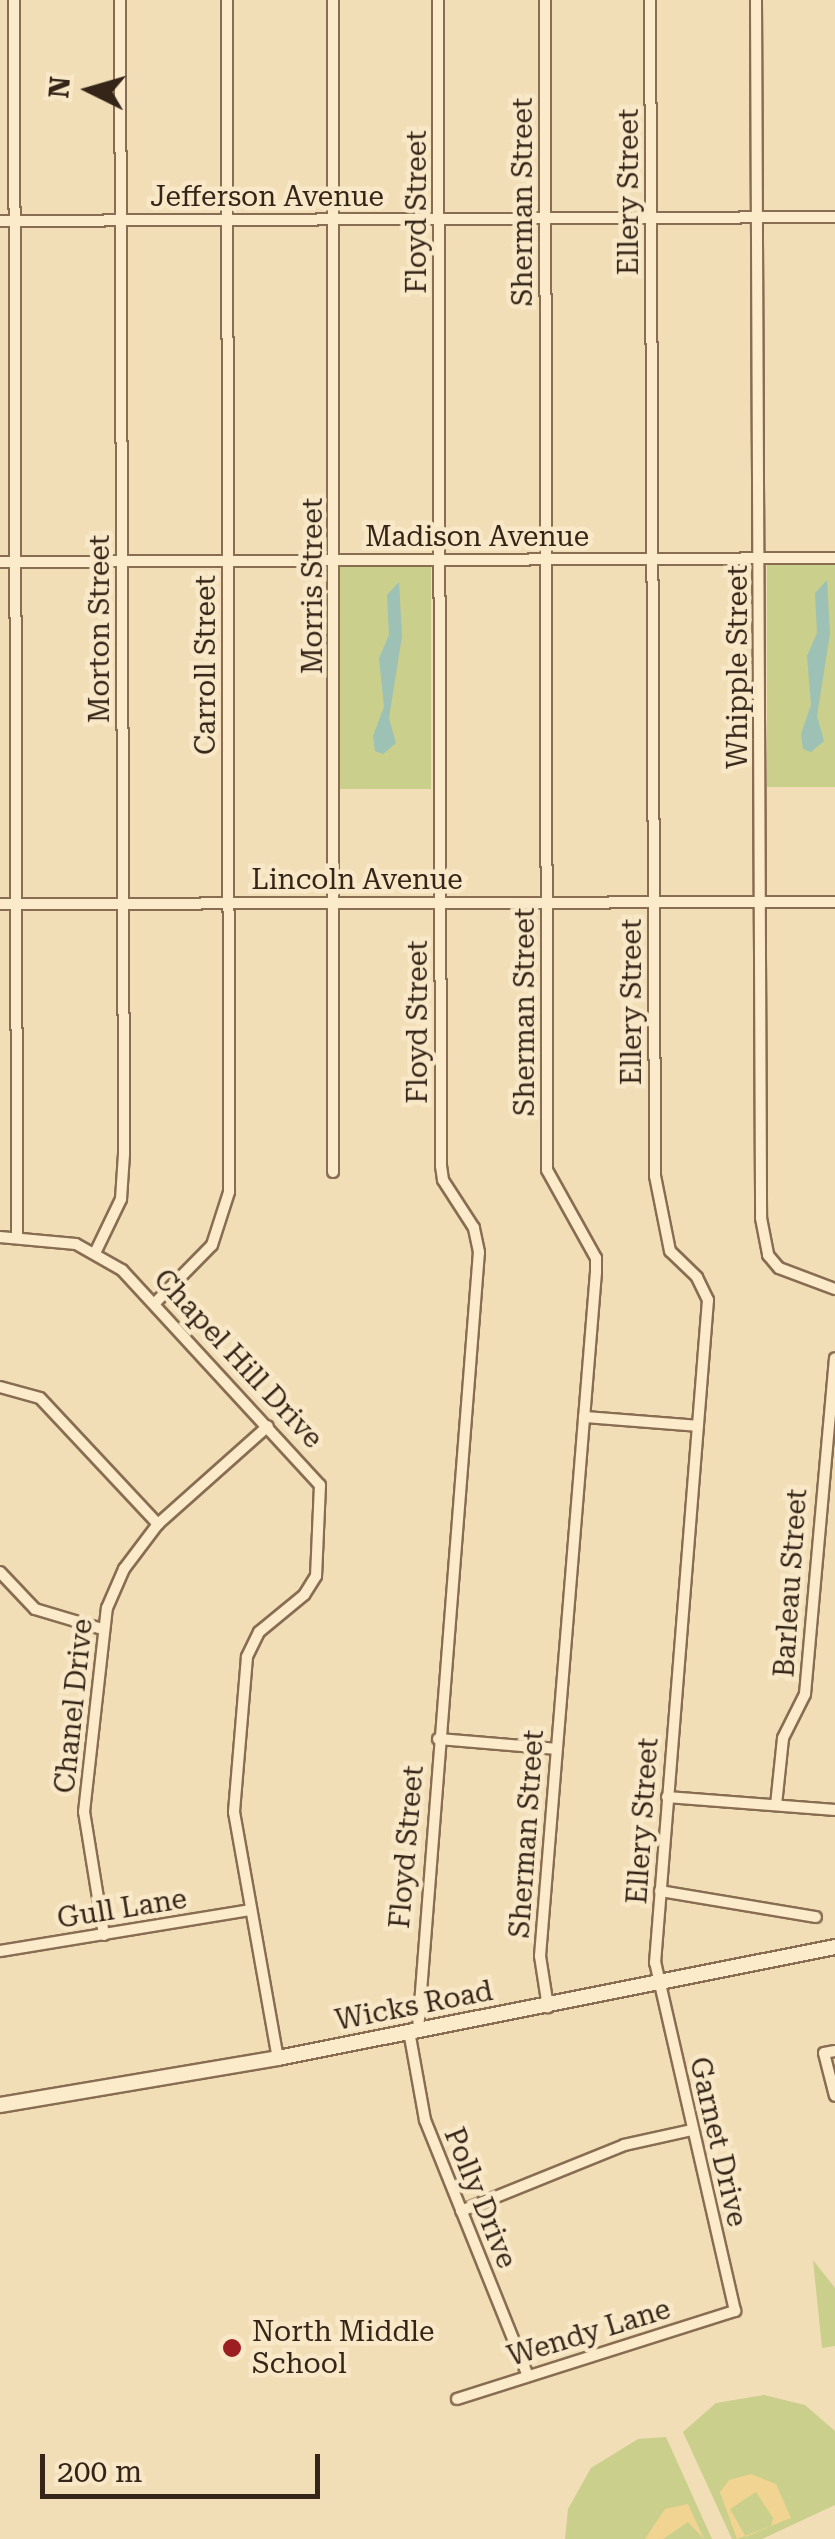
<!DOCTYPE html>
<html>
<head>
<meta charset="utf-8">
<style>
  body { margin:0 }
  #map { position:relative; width:835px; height:2539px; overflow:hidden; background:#f1deb7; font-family:"Roboto Serif",serif }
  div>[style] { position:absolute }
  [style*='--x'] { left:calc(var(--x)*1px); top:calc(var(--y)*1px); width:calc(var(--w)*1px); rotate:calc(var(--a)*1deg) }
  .green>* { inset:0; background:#cacf8b; transform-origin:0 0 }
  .sand>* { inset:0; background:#f1d491 }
  .water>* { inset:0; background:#9dc1b5 }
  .roads { filter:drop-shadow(2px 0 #886d52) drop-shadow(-2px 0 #886d52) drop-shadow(0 2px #886d52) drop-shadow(0 -2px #886d52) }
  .minor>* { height:10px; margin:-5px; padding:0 5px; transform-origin:5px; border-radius:5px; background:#fcebcb }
  .secondary>* { height:14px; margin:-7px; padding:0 7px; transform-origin:7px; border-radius:7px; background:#fcebcb }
  .dots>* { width:28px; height:28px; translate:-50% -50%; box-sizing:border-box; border:5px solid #f8e8c7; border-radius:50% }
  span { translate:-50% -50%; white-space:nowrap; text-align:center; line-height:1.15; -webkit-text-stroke:9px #f8e8c7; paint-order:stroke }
  .street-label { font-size:28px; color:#352518 }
  .poi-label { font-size:28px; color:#352518 }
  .left { translate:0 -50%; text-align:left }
  .north { position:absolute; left:40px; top:40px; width:100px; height:100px; -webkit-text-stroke:8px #f8e8c7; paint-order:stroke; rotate:275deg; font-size:28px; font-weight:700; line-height:40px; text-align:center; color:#352518 }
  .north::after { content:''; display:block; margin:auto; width:35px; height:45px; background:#352518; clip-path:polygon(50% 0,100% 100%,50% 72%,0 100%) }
  .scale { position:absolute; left:40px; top:2454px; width:280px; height:45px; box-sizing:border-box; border:5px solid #352518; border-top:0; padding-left:12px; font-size:30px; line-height:35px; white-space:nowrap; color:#352518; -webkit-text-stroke:8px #f8e8c7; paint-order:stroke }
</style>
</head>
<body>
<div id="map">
  <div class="green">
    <div style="left:835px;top:564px;width:223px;height:68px;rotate:90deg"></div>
    <div style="left:431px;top:566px;width:223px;height:92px;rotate:90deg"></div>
    <div style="clip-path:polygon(813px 2260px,835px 2288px,835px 2346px,822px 2348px)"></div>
    <div style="clip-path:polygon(764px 2395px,805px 2405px,835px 2431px,835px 2505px,762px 2539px,732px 2539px,683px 2432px,716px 2403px)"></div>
    <div style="clip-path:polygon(666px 2437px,712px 2539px,565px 2539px,568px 2509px,591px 2468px,638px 2439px)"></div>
  </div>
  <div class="sand">
    <div style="clip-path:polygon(evenodd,751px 2474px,776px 2484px,791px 2518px,737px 2539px,720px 2492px,729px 2480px,751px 2474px,756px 2492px,773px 2518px,771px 2526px,746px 2537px,730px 2509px,756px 2492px)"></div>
    <div style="clip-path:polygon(688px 2504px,704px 2539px,688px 2522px,663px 2539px,645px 2539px,665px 2509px)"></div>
  </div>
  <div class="water">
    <div style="clip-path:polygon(827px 580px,830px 634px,817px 716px,824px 741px,811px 752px,803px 749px,801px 734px,811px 705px,807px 656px,817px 633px,815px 593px)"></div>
    <div style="clip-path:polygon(399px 582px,402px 636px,389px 718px,396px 743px,383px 754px,375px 751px,373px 736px,384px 707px,379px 658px,389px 635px,387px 595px)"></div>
  </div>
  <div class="roads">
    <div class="minor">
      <div style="--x:14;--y:0;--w:1237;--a:89.86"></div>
      <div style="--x:333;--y:0;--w:1172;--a:90"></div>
      <div style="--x:545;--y:0;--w:1170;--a:89.9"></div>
      <div style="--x:547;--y:1170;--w:101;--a:60.9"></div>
      <div style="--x:596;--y:1258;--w:14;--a:90"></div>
      <div style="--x:596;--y:1272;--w:686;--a:94.68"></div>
      <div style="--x:540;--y:1956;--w:52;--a:81.1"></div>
      <div style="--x:756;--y:0;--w:1218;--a:89.76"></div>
      <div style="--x:761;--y:1218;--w:38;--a:79"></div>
      <div style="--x:768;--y:1255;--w:17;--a:50"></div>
      <div style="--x:779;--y:1268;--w:60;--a:20.6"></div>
      <div style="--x:0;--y:221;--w:835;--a:-0.27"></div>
      <div style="--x:0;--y:562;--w:835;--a:-0.27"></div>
      <div style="--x:0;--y:904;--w:835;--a:-0.14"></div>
      <div style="--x:0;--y:1237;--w:76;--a:5.3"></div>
      <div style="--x:76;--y:1244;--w:53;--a:29.5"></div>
      <div style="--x:122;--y:1270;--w:292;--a:47.4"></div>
      <div style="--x:320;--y:1485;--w:91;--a:92.5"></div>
      <div style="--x:316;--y:1576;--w:22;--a:122"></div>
      <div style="--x:304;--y:1595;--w:58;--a:140.6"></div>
      <div style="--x:259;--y:1632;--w:28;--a:116"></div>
      <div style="--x:247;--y:1657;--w:156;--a:94.8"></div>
      <div style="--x:234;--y:1812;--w:250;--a:79.9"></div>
      <div style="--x:96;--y:1251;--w:58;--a:-64.3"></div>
      <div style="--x:121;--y:1199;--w:45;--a:-86.2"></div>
      <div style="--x:124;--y:1154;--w:1154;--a:-90.2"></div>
      <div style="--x:155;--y:1303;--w:81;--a:-45.5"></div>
      <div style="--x:212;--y:1245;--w:56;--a:-72.2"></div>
      <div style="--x:229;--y:1192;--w:1192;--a:-90.1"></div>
      <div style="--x:0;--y:1387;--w:41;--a:15.4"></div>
      <div style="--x:40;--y:1398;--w:173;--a:46.9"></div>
      <div style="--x:584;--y:1417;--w:114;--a:4.5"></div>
      <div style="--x:0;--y:1572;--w:51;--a:46.6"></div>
      <div style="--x:35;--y:1609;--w:70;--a:16.6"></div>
      <div style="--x:438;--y:1739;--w:118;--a:4.8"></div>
      <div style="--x:667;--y:1797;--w:169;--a:4.4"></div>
      <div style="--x:776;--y:1805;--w:67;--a:-84"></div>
      <div style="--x:783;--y:1738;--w:49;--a:-63.4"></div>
      <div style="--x:805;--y:1694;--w:337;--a:-84.9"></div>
      <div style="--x:660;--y:1891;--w:158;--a:9.5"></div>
      <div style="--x:104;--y:1935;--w:125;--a:-99.2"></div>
      <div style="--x:84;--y:1812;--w:205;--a:-83.6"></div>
      <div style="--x:107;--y:1608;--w:43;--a:-66.4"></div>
      <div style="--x:124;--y:1569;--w:56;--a:-52.9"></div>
      <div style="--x:158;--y:1524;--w:147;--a:-41.7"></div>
      <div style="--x:0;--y:1951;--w:254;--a:-9.3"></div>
      <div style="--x:418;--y:2030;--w:780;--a:-85.52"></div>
      <div style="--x:479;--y:1252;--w:25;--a:-102"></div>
      <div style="--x:474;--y:1228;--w:57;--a:-122.9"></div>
      <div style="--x:443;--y:1180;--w:14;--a:-98"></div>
      <div style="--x:441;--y:1166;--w:1166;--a:-90.15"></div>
      <div style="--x:409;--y:2031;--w:90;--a:79.8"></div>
      <div style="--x:425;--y:2120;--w:276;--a:68.1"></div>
      <div style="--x:835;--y:2051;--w:11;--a:170"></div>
      <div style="--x:824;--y:2053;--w:44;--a:75.7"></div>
      <div style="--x:461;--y:2211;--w:176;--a:-22"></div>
      <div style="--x:624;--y:2145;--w:70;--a:-12.4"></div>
      <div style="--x:457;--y:2399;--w:292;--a:-17.6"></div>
      <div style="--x:735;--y:2311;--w:357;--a:-102.9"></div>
      <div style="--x:655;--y:1963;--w:665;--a:-85.43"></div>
      <div style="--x:708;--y:1300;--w:25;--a:-116"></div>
      <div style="--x:697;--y:1277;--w:37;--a:-136"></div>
      <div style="--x:670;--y:1251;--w:76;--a:-101.3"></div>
      <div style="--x:655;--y:1176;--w:1176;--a:-90.24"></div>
    </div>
    <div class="secondary">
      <div style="--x:0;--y:2105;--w:282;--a:-9.6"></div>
      <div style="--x:278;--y:2058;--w:568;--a:-11.27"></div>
    </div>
  </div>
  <div class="dots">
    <div style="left:232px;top:2348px;background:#9c1d22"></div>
  </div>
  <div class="street-label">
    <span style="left:629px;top:192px;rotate:-90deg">Ellery Street</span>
    <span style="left:267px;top:197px">Jefferson Avenue</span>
    <span style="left:523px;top:202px;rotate:-90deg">Sherman Street</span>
    <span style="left:417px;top:212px;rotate:-90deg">Floyd Street</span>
    <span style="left:477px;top:537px">Madison Avenue</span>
    <span style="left:313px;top:586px;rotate:-90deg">Morris Street</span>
    <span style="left:100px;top:629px;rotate:-90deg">Morton Street</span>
    <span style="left:206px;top:665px;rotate:-90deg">Carroll Street</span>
    <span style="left:738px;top:667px;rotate:-90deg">Whipple Street</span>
    <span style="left:357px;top:880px">Lincoln Avenue</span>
    <span style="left:632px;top:1002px;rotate:-90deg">Ellery Street</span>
    <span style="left:525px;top:1012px;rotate:-90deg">Sherman Street</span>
    <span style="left:418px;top:1022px;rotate:-90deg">Floyd Street</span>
    <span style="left:238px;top:1359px;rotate:47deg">Chapel Hill Drive</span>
    <span style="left:791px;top:1583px;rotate:-86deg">Barleau Street</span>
    <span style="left:74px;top:1706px;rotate:-84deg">Chanel Drive</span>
    <span style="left:643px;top:1821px;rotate:-86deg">Ellery Street</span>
    <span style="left:527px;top:1834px;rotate:-86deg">Sherman Street</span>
    <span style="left:407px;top:1847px;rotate:-85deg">Floyd Street</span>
    <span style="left:122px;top:1909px;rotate:-9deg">Gull Lane</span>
    <span style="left:414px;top:2006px;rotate:-11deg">Wicks Road</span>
    <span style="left:718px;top:2142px;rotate:77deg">Garnet Drive</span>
    <span style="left:480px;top:2198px;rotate:68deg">Polly Drive</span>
    <span style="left:589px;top:2333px;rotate:-17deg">Wendy Lane</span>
  </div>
  <div class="poi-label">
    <span class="left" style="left:252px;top:2348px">North Middle<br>School</span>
  </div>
  <div class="north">N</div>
  <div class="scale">200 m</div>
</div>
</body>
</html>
